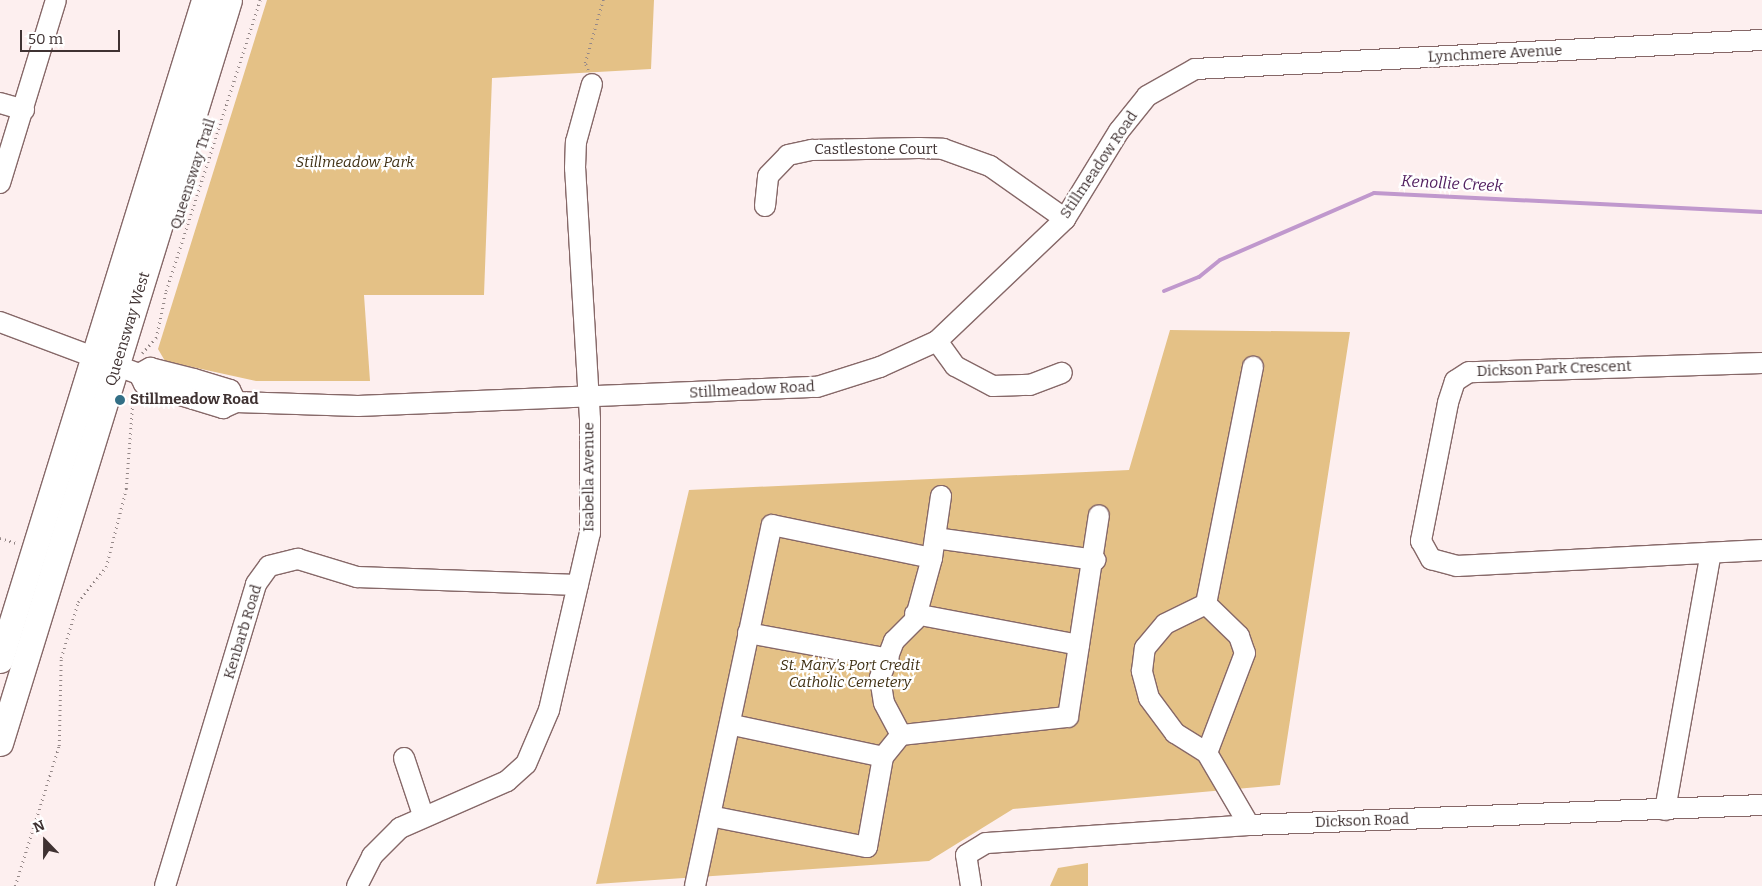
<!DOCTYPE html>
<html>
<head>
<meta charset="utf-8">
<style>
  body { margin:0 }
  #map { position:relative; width:1762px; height:886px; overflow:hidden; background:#fdefef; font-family:Bitter,serif }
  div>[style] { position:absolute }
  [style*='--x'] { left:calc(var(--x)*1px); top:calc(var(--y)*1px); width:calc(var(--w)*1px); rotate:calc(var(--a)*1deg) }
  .green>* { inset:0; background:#e4c186 }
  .stream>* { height:4px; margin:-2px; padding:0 2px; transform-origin:2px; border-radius:2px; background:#c098cd }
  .path>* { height:2.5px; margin-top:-1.25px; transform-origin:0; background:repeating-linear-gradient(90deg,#958888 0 1px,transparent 0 5px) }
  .roads { filter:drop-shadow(1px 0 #866868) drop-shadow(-1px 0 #866868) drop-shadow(0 1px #866868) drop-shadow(0 -1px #866868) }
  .minor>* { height:20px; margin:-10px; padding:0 10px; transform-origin:10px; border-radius:10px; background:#fff }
  .major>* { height:25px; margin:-12.5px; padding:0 12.5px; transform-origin:12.5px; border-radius:12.5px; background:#fff }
  .dots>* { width:14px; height:14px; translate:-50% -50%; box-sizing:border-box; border:2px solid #fff; border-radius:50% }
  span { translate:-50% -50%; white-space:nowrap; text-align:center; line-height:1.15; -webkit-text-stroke:4.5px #fff; paint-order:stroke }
  .street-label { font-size:15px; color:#3f3232 }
  .park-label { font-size:15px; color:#403115; font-style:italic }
  .poi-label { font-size:15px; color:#3f3232; font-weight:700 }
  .left { translate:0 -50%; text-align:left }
  .water-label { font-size:16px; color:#522061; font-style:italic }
  .north { position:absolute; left:20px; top:816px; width:50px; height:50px; -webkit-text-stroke:4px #fff; paint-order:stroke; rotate:338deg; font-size:14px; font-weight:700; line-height:20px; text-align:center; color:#3f3232 }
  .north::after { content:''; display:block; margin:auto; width:18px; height:22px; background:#3f3232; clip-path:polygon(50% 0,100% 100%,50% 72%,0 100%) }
  .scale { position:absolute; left:20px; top:30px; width:100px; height:22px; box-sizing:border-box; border:2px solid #3f3232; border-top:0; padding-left:6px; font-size:15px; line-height:18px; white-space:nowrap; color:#3f3232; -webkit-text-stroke:4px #fff; paint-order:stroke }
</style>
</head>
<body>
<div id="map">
  <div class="green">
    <div style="clip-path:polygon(267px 0,654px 0,651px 69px,492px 78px,484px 295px,364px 295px,370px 381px,256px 381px,165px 361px,158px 349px)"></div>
    <div style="clip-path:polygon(1170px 330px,1350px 332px,1280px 785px,1013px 809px,929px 861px,596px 884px,689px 490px,1129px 470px)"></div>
    <div style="clip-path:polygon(1088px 863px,1088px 886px,1050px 886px,1058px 868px)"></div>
  </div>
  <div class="stream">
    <div style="--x:1164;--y:291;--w:38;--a:-22"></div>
    <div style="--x:1199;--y:277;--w:27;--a:-39"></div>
    <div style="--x:1220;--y:260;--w:168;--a:-23.5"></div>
    <div style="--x:1374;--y:193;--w:388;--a:2.8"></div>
  </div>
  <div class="path">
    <div style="--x:588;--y:70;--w:8;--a:-113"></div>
    <div style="--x:585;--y:63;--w:66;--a:-74.1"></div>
    <div style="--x:142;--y:353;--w:21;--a:-47"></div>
    <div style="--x:156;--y:338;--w:48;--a:-78"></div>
    <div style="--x:166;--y:291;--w:306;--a:-72.1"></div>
    <div style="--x:0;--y:538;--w:17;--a:17"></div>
    <div style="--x:15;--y:886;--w:147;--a:-72.6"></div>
    <div style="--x:59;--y:746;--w:88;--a:-88.7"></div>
    <div style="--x:61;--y:658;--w:59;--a:-73.1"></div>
    <div style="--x:78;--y:602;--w:45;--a:-51.3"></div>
    <div style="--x:106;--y:567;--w:81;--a:-75.6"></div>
    <div style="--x:126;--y:489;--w:93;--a:-85.7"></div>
  </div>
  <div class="roads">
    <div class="minor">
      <div style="--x:0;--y:103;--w:25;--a:16"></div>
      <div style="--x:0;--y:183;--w:191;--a:-73"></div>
      <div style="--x:765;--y:206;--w:30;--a:-84"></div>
      <div style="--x:768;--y:176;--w:29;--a:-46"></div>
      <div style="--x:788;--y:155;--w:25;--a:-12"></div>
      <div style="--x:812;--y:150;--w:107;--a:-1.1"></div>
      <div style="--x:919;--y:148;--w:24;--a:2"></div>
      <div style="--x:943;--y:149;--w:50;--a:19.9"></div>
      <div style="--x:990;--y:166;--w:92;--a:35.2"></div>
      <div style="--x:0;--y:322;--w:148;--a:20.5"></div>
      <div style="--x:139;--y:374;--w:11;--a:63"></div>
      <div style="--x:144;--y:384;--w:83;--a:16.9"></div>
      <div style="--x:223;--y:408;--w:14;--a:-25"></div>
      <div style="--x:236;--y:402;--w:122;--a:1.9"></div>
      <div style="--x:358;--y:406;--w:459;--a:-2.4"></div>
      <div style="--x:817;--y:387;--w:66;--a:-17.6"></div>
      <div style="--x:880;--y:367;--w:63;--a:-24.5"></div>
      <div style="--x:937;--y:341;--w:177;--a:-43.6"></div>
      <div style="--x:1065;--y:219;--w:103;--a:-58.5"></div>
      <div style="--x:1119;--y:131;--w:45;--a:-51.3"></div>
      <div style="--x:1147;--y:96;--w:55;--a:-29.4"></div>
      <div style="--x:1195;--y:69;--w:568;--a:-2.93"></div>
      <div style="--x:937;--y:341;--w:31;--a:54"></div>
      <div style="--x:955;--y:366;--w:43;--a:27.8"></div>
      <div style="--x:993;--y:386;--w:37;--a:-2"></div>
      <div style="--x:1030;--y:385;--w:34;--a:-21"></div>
      <div style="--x:1762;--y:363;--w:293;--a:178.2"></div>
      <div style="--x:1469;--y:372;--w:17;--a:147"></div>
      <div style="--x:1455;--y:381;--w:23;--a:108"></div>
      <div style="--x:1448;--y:403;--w:141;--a:101.1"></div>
      <div style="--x:1421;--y:541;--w:21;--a:61"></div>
      <div style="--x:1431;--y:559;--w:27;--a:15"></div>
      <div style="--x:1457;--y:566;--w:305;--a:-3"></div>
      <div style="--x:139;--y:374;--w:13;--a:-29"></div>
      <div style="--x:150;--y:368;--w:45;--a:14"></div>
      <div style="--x:194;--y:379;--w:38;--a:17"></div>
      <div style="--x:230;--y:390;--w:13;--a:63"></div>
      <div style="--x:941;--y:496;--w:63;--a:98.3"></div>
      <div style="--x:932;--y:558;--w:64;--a:105.3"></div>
      <div style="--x:915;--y:620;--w:30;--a:135"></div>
      <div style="--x:894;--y:641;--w:40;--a:111"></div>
      <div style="--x:880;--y:678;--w:25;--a:81"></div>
      <div style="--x:884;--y:703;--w:36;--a:62"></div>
      <div style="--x:901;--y:735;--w:168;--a:-6.2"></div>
      <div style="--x:1068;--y:717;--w:204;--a:-81.3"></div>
      <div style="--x:935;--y:538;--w:162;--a:7.8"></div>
      <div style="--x:1206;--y:604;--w:46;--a:44.1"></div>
      <div style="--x:1239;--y:636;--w:18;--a:71"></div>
      <div style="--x:1245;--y:653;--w:107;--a:110.8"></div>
      <div style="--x:915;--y:614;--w:167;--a:10.7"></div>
      <div style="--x:748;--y:633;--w:143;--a:10.4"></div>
      <div style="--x:733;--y:725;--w:153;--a:12"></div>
      <div style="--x:404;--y:758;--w:60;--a:71.6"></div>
      <div style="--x:1665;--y:810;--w:261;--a:-79.9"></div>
      <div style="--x:710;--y:816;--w:160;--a:11.2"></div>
      <div style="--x:867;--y:847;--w:91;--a:-79.9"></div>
      <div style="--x:883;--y:757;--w:28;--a:-51"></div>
      <div style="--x:1249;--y:825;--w:83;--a:-120.3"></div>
      <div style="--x:1207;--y:753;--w:38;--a:-148"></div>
      <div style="--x:1175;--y:733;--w:44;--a:-126.6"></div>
      <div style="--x:1149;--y:698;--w:28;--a:-105"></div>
      <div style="--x:1142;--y:671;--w:23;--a:-83"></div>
      <div style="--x:1145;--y:648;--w:31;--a:-50"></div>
      <div style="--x:1165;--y:624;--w:46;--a:-26"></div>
      <div style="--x:1206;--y:604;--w:242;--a:-78.8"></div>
      <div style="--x:165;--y:886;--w:315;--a:-73.2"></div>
      <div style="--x:256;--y:584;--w:22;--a:-54"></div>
      <div style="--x:269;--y:566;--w:30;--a:-14"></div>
      <div style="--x:298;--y:559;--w:62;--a:17"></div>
      <div style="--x:357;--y:577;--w:221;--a:2.1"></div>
      <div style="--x:357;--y:886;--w:34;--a:-63"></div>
      <div style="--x:372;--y:856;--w:40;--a:-45"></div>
      <div style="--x:400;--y:828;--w:117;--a:-23.7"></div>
      <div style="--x:507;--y:781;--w:25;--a:-42"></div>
      <div style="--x:526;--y:764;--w:59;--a:-66.9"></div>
      <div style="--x:549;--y:710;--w:182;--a:-77"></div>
      <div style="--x:590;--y:533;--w:114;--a:-90"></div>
      <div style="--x:590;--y:419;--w:251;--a:-93.4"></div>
      <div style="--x:575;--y:168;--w:26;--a:-88"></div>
      <div style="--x:576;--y:142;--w:60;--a:-74.6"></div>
      <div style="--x:695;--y:886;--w:369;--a:-78"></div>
      <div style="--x:772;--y:525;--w:163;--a:11.7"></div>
      <div style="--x:971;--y:886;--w:31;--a:-99"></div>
      <div style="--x:966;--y:855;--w:23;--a:-31"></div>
      <div style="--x:986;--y:843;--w:264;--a:-3.9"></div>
      <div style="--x:1249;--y:825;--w:513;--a:-2.23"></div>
    </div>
    <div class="major">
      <div style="--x:0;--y:660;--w:691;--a:-72.82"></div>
      <div style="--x:0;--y:743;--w:777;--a:-72.87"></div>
    </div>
  </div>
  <div class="dots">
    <div style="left:120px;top:400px;background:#326f86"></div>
  </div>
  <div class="street-label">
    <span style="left:1495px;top:54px;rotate:-3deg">Lynchmere Avenue</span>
    <span style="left:876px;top:150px">Castlestone Court</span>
    <span style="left:1099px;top:165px;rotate:-56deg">Stillmeadow Road</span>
    <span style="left:193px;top:174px;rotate:-72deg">Queensway Trail</span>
    <span style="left:128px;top:329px;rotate:-73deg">Queensway West</span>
    <span style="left:1554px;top:369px;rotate:-2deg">Dickson Park Crescent</span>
    <span style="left:752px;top:390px;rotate:-3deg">Stillmeadow Road</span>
    <span style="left:589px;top:477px;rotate:-90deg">Isabella Avenue</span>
    <span style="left:243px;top:632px;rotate:-73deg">Kenbarb Road</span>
    <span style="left:1362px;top:821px;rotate:-2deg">Dickson Road</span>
  </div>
  <div class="park-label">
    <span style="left:355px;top:163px">Stillmeadow Park</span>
    <span style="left:850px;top:674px">St. Mary's Port Credit<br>Catholic Cemetery</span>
  </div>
  <div class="poi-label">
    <span class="left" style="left:130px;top:400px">Stillmeadow Road</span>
  </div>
  <div class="water-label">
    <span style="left:1452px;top:184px;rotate:3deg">Kenollie Creek</span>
  </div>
  <div class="north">N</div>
  <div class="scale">50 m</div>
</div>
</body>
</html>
